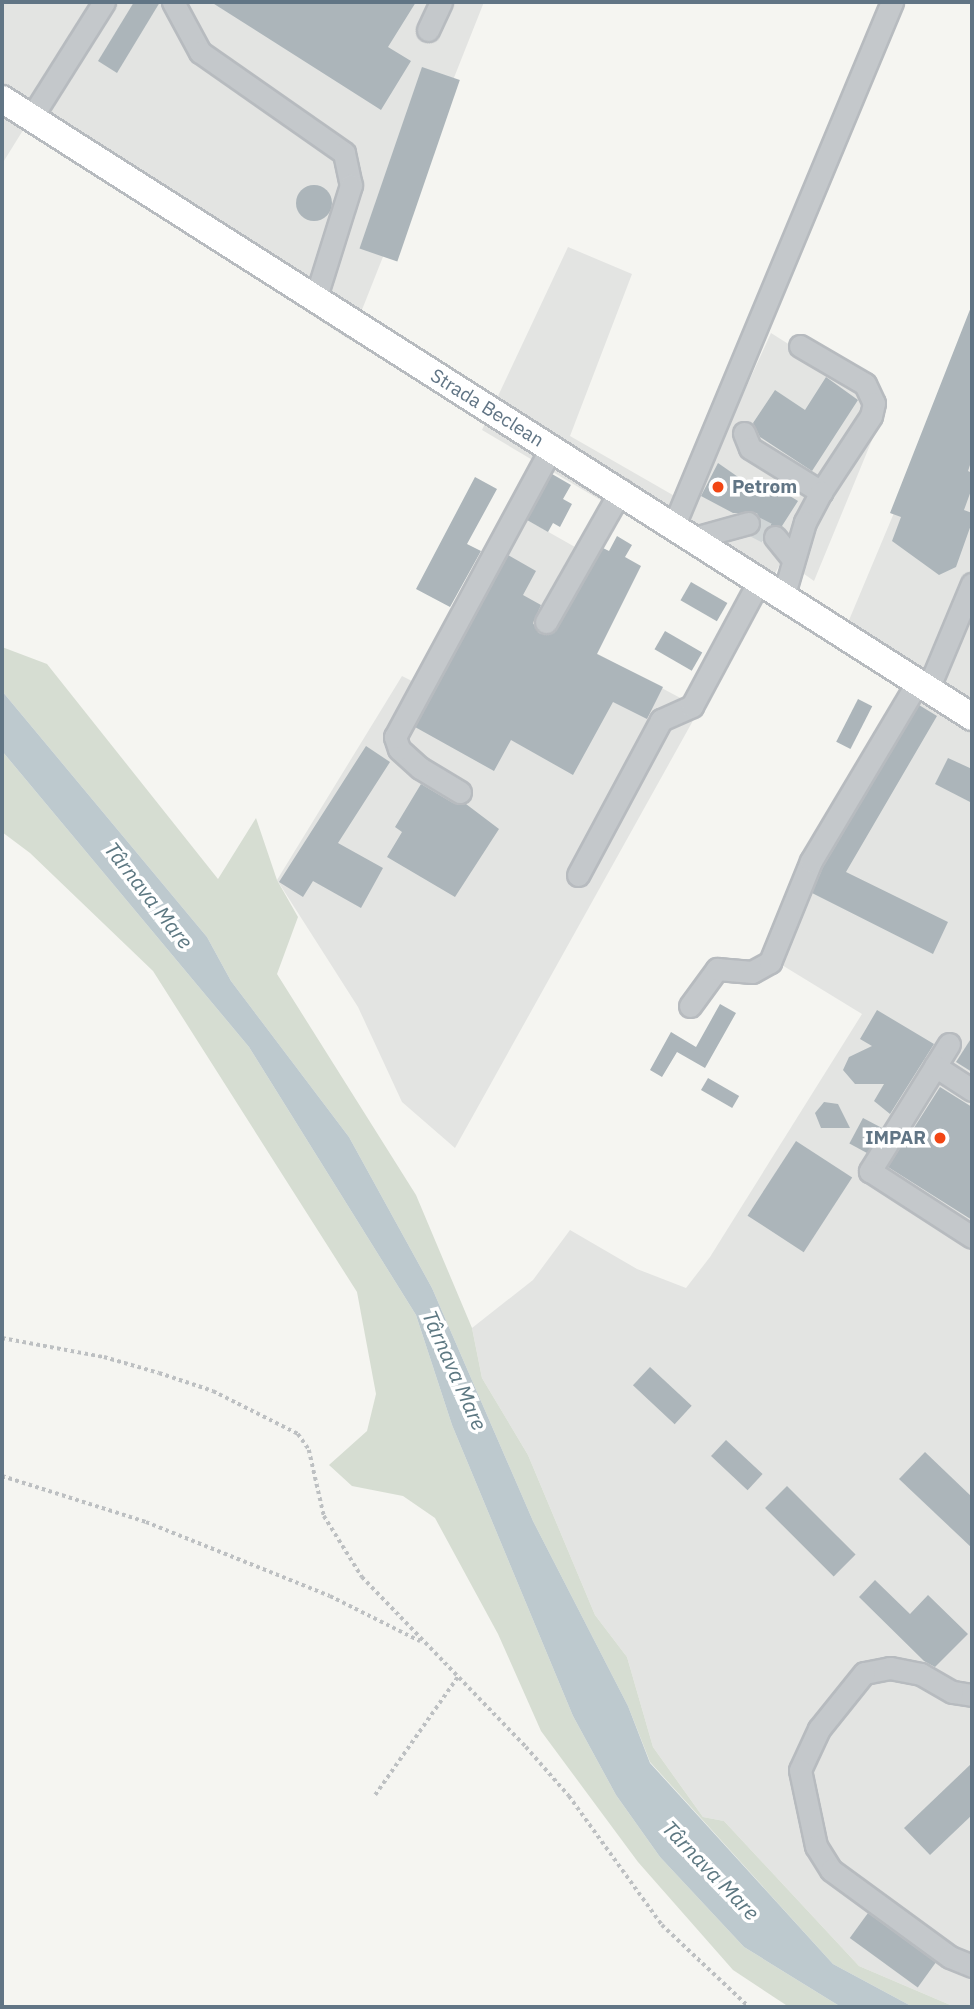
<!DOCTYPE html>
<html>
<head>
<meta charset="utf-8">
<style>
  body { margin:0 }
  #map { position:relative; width:974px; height:2009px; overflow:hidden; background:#f5f5f1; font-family:"IBM Plex Sans",sans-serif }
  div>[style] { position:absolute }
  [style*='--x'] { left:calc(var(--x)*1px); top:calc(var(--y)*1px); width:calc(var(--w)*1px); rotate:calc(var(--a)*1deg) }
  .built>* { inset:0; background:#e3e4e2 }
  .green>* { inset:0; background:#d6ddd2 }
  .water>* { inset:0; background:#bdc9ce }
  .building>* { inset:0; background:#acb5ba; transform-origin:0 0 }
  .round { border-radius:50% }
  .minor-tunnel>* { height:21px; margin-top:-10.5px; transform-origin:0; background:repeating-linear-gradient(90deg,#d0d5d6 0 21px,transparent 0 31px) }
  .path>* { height:3.5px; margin-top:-1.75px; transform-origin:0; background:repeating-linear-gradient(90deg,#bdc0c2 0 3.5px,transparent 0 7px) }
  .roads { filter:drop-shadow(2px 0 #b7bbbf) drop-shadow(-2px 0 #b7bbbf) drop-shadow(0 2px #b7bbbf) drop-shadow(0 -2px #b7bbbf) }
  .minor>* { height:21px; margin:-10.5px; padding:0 10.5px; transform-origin:10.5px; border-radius:10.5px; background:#c4c8cb }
  .major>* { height:26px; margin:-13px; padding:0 13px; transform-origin:13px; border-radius:13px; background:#fff }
  .dots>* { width:19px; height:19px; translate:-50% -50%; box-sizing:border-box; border:4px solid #fff; border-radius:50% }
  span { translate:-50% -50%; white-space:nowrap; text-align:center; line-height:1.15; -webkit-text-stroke:7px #fff; paint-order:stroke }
  .street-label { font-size:19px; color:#617585 }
  .poi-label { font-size:19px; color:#617585; font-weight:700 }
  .left { translate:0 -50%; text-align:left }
  .right { translate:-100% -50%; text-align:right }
  .water-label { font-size:21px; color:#5d7882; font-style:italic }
  .frame { position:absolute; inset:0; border:4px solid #617585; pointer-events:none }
</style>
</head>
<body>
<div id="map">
  <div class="built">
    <div style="clip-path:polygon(2px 2px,484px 2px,350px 340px,25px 127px,2px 164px)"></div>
    <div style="clip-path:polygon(568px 247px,632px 274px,570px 436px,692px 506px,771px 333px,886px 406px,814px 581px,783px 559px,455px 1148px,402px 1102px,358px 1007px,277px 880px,402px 676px,422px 686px,522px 517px,575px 547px,536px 621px,686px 701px,749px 588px,482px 430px)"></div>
    <div style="clip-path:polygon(972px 327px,972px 2007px,955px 2007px,859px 1966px,724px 1821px,703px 1817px,653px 1747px,627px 1657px,595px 1615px,528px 1455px,482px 1378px,472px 1328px,533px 1280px,570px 1230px,637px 1269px,686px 1288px,710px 1257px,862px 1014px,777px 962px,816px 855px,911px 690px,839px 644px)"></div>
  </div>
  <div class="green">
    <div style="clip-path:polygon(2px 647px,47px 664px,218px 879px,256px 818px,277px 880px,298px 917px,277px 974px,416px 1195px,472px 1328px,482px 1378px,528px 1455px,595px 1615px,627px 1657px,653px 1747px,703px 1817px,724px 1821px,859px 1966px,955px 2007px,913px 2007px,833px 1964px,650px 1762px,628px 1706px,533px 1521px,432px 1288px,349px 1137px,231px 981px,207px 937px,2px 691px)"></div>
    <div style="clip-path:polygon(2px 751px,249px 1047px,416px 1315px,452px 1425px,573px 1716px,616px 1795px,660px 1857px,744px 1947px,841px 2007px,789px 2007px,733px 1970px,638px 1862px,541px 1731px,498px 1634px,435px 1518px,403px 1496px,352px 1486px,329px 1465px,367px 1431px,376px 1394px,357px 1292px,153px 971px,30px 853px,2px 832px)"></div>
  </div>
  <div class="water">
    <div style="clip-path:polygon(2px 691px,207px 937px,231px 981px,349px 1137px,432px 1288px,533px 1521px,628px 1706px,650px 1763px,833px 1964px,913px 2007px,841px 2007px,744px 1947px,660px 1857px,616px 1795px,573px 1716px,452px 1425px,416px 1315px,249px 1047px,2px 751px)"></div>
  </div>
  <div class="building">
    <div style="clip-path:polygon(134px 2px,160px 2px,117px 73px,98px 61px)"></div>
    <div style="clip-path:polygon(211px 2px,416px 2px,388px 47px,411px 61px,381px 110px)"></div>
    <div style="left:422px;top:67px;width:40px;height:192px;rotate:19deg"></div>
    <div class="round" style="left:296px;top:185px;width:36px;height:36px"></div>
    <div style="clip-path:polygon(971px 307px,972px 459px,968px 471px,972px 473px,972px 488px,964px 510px,972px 513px,972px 522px,956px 567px,939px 575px,892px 541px,901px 517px,890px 513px)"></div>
    <div style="clip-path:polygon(826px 377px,858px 400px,812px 471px,760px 437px,753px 423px,775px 390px,805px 410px)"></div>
    <div style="clip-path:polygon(718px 463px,764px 495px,772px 485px,798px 501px,782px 526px,767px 526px,762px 538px,754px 534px,761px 526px,757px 513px,733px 513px,701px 496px)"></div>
    <div style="clip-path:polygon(552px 474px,571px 485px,563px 499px,572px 504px,560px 527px,553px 523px,548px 532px,527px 520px)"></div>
    <div style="clip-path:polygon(475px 477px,497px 489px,467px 544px,481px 551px,450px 607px,416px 589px)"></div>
    <div style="clip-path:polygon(617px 536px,632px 545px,625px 557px,641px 566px,597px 654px,663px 687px,647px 719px,613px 702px,573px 775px,511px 740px,494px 771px,415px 727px,508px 555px,536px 571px,523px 595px,541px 605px,533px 623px,539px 633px,547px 635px,557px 628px,603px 548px,609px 551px)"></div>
    <div style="left:691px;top:582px;width:42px;height:21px;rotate:30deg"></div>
    <div style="left:665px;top:631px;width:43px;height:21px;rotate:30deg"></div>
    <div style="left:858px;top:699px;width:16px;height:48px;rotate:27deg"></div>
    <div style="clip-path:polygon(919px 705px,937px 716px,846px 872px,948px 922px,933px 954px,812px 893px,823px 867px)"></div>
    <div style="clip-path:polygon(366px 746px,390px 762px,338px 843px,383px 868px,361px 908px,313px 881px,303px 897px,279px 882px)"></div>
    <div style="clip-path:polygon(948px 758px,972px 769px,972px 803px,935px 784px)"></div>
    <div style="clip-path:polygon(421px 784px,453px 803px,466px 804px,499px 829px,455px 897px,387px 857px,402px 832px,395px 827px)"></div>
    <div style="clip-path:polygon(720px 1004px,736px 1013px,705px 1068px,677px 1052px,662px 1077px,650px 1070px,671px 1032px,696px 1047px)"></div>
    <div style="clip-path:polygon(877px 1010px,934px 1044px,890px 1114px,874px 1101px,884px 1084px,855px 1084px,843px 1070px,849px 1057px,872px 1046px,860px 1039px)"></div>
    <div style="clip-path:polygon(972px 1037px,972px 1072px,956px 1062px)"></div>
    <div style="left:708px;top:1078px;width:36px;height:14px;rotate:30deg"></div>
    <div style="clip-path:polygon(940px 1087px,972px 1107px,972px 1220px,888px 1167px,905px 1140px,913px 1144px,918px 1136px,912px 1131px)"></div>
    <div style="clip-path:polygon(824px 1102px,838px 1104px,850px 1128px,821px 1128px,815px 1113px)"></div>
    <div style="left:863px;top:1118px;width:21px;height:29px;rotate:28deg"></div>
    <div style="left:796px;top:1141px;width:67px;height:89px;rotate:33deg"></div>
    <div style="left:650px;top:1367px;width:57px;height:25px;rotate:43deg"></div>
    <div style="left:726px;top:1440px;width:50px;height:22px;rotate:43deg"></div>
    <div style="clip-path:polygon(925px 1452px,972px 1497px,972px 1548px,899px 1479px)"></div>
    <div style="left:787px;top:1486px;width:97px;height:31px;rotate:45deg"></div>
    <div style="clip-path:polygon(875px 1580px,910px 1614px,928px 1595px,968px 1634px,935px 1667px,924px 1661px,859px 1597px)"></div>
    <div style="clip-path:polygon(972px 1763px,972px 1815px,930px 1855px,904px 1828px)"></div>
    <div style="left:868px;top:1913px;width:84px;height:31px;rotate:36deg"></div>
  </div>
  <div class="minor-tunnel">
    <div style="--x:748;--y:523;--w:30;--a:27"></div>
  </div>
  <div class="path">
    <div style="--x:2;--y:1338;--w:104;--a:10.6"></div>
    <div style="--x:104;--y:1357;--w:57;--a:16.2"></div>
    <div style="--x:159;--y:1373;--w:57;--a:18.4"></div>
    <div style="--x:213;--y:1391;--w:95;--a:26.8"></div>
    <div style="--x:298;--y:1434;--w:19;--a:55"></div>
    <div style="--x:309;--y:1450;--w:68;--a:77.2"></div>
    <div style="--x:324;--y:1516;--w:72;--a:58.1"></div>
    <div style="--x:362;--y:1577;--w:236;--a:46"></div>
    <div style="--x:526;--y:1747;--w:65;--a:48.7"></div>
    <div style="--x:569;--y:1796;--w:159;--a:54.2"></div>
    <div style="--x:662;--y:1925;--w:120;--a:43.3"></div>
    <div style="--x:2;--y:1476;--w:151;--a:17.7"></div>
    <div style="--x:146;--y:1522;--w:198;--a:21.9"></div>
    <div style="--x:330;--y:1596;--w:101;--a:26.6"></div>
    <div style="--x:375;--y:1795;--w:146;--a:-55"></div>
  </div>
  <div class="roads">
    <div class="minor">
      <div style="--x:173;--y:2;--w:57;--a:61.6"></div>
      <div style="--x:200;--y:52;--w:176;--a:35"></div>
      <div style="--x:344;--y:153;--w:33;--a:78"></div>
      <div style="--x:351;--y:185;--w:121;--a:107.4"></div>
      <div style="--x:428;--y:30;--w:31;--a:-65"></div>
      <div style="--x:31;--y:118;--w:137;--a:-57.8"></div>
      <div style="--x:800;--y:346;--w:75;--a:30.3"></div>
      <div style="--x:865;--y:384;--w:21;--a:65"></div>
      <div style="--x:874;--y:403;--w:13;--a:103"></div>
      <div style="--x:871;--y:416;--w:91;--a:123.3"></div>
      <div style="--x:744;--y:433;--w:16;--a:68"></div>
      <div style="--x:750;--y:448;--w:84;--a:31.8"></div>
      <div style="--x:821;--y:492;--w:34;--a:118"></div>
      <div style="--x:805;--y:522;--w:78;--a:106.3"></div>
      <div style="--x:674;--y:525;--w:567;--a:-67.37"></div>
      <div style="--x:775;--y:537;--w:27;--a:51"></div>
      <div style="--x:694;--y:538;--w:56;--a:-15.5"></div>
      <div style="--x:546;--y:622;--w:152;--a:-60.4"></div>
      <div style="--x:928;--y:689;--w:114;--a:-67.3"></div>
      <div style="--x:460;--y:792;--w:47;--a:-149"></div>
      <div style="--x:420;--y:768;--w:28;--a:-138"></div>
      <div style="--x:399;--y:749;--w:13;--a:-108"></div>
      <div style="--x:395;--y:737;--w:328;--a:-61.6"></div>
      <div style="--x:578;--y:875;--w:176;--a:-61.8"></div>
      <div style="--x:661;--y:720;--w:34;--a:-24"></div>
      <div style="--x:692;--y:706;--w:144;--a:-61.8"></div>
      <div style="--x:690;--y:1006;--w:46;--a:-53.9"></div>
      <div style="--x:717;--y:969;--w:35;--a:5"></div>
      <div style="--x:752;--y:972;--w:21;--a:-29"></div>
      <div style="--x:770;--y:962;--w:109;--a:-67.9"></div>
      <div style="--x:811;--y:861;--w:207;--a:-59.2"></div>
      <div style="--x:949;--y:1044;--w:150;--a:121.9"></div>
      <div style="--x:870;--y:1171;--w:121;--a:32.9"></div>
      <div style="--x:935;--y:1066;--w:44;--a:33"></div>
      <div style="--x:972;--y:1695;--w:20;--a:-171"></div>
      <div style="--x:952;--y:1692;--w:36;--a:-150"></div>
      <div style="--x:921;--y:1674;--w:32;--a:-169"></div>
      <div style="--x:890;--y:1668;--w:26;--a:169"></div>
      <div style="--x:864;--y:1673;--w:72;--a:128.8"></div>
      <div style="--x:819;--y:1729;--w:45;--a:114.9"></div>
      <div style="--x:800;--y:1770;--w:78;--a:78.1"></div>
      <div style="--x:816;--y:1846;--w:28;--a:58"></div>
      <div style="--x:831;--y:1870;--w:147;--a:36.2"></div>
      <div style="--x:950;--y:1957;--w:24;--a:22"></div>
    </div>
    <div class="major">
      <div style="--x:2;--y:99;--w:1150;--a:32.5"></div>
    </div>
  </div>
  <div class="dots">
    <div style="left:718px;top:487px;background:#f24614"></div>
    <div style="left:940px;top:1138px;background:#f24614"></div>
  </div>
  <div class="street-label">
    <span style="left:487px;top:408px;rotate:32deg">Strada Beclean</span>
  </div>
  <div class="poi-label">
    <span class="left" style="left:732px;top:487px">Petrom</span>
    <span class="right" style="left:926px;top:1138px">IMPAR</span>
  </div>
  <div class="water-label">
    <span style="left:149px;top:895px;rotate:52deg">Târnava Mare</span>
    <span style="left:455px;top:1370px;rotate:66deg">Târnava Mare</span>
    <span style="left:711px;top:1870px;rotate:46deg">Târnava Mare</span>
  </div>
  <div class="frame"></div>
</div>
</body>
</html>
